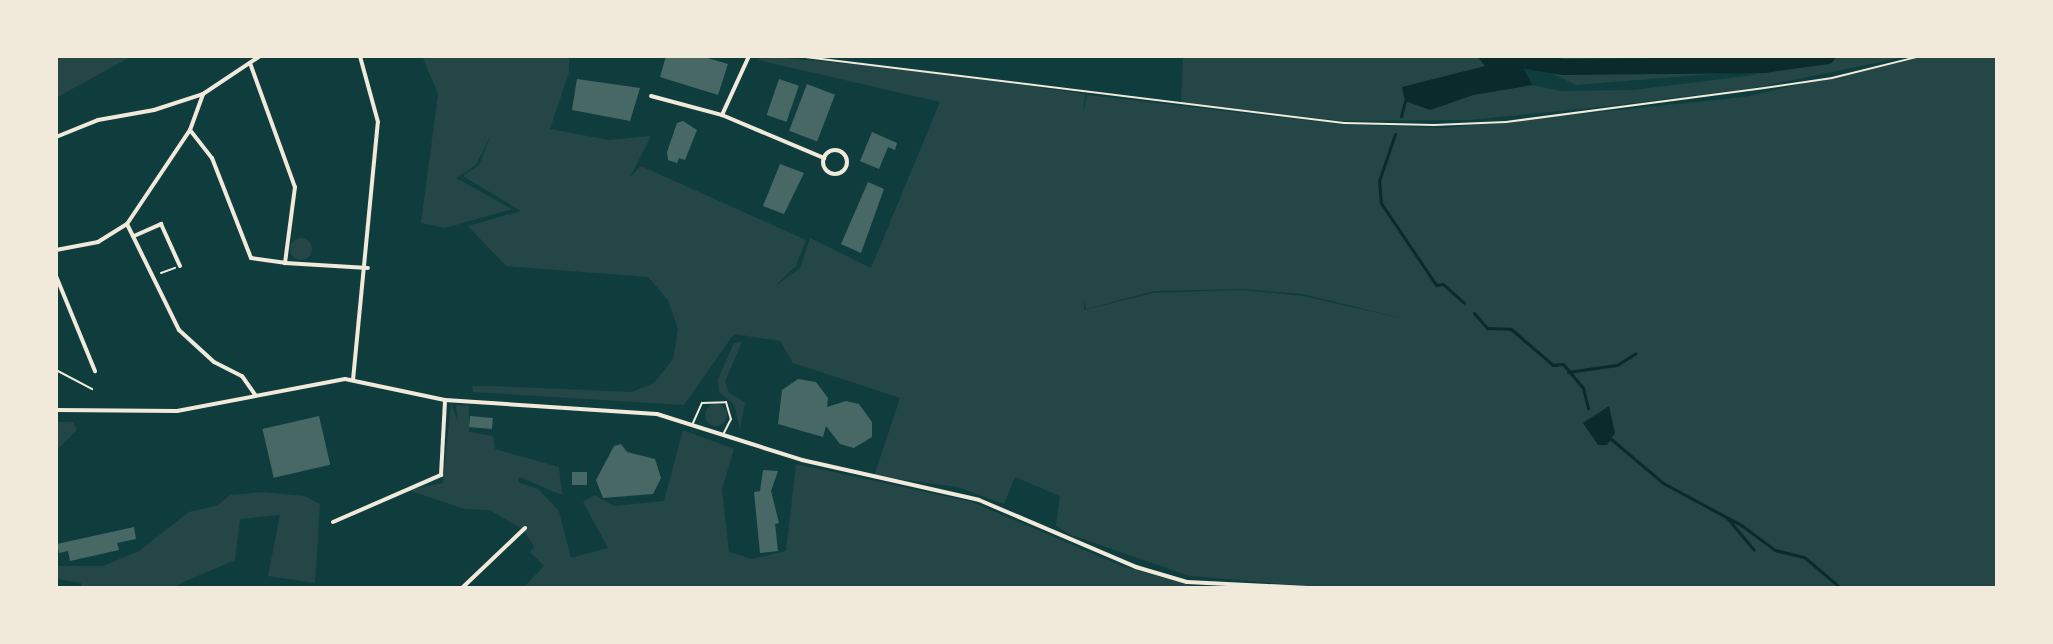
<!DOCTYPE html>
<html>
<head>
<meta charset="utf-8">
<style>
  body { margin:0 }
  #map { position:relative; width:2053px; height:644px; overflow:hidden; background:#0f3d3e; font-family:Karla,sans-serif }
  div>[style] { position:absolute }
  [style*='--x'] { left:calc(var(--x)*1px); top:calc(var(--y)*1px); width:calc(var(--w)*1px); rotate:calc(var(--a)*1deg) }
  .green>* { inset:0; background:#244646 }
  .round { border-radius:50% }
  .water>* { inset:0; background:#0a2a2b }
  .stream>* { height:3px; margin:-1.5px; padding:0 1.5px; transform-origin:1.5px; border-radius:1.5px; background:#0a2a2b }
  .river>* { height:16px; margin:-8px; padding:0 8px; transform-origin:8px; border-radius:8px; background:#0a2a2b }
  .building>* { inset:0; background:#486865; transform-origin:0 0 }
  .path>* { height:2px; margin:-1px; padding:0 1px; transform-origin:1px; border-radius:1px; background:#f1e9da }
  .service>* { height:2px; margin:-1px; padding:0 1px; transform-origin:1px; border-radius:1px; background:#f1e9da }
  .minor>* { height:4px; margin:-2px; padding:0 2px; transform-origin:2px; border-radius:2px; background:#f1e9da }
  .minor>.ring { margin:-2px; padding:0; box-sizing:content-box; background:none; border:4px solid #f1e9da; border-radius:50% }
  span { translate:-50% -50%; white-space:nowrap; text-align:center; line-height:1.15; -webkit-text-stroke:8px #f1e9da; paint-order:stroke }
  .frame { position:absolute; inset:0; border:58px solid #f1e9da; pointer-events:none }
</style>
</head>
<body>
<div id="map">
  <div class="green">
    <div style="clip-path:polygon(56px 56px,132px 56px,56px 98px)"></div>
    <div style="clip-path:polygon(evenodd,422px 56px,569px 56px,569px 72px,550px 129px,609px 140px,651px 136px,630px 177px,641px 166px,806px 240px,796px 266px,774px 287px,800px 268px,810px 238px,871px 268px,940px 102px,758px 60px,763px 56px,918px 70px,1085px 94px,1083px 114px,1087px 95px,1340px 124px,1444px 128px,1744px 97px,1926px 56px,1997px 56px,1997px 588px,1329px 588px,1190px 576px,1071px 535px,1056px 526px,1060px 496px,1015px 477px,1004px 504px,958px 487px,874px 476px,900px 398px,793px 363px,780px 341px,734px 334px,684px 405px,473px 392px,472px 386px,491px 386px,632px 392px,654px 383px,673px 359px,678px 329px,668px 300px,648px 277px,506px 266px,468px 226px,521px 211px,463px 176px,479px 165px,492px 133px,476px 165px,456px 178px,512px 209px,445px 228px,421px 223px,438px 94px,422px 56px,1242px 289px,1303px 294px,1409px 320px,1303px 296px,1242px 290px,1153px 293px,1084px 310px,1084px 300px,1086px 309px,1154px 291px,1242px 289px)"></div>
    <div style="clip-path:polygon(1183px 56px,1477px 56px,1486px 65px,1430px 110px,1473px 95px,1532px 85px,1562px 91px,1633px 90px,1746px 76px,1837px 56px,1910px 56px,1753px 88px,1610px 106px,1469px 120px,1343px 121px,1181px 103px)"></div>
    <div style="clip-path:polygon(1516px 56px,1817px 56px,1750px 71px,1576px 85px)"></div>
    <div class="round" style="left:290px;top:238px;width:22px;height:22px"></div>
    <div style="clip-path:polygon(742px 342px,725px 381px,729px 393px,745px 402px,740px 429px,734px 404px,719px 392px,718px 379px,734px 343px)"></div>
    <div style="clip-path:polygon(451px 403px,458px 422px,456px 405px,469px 406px,469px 432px,493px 436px,495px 449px,559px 467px,562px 495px,519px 477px,518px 482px,538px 489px,559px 511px,571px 558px,608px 548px,583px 502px,595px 495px,614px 506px,664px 501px,683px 430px,734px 449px,722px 489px,729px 552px,752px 559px,786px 551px,796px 464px,972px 502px,1122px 566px,1199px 588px,523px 588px,544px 566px,530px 552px,534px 546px,522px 529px,490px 510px,464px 509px,408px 490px,443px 483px)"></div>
    <div class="round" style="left:705px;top:404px;width:22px;height:22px"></div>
    <div style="clip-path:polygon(56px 422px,73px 422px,77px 430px,56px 451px)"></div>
    <div style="clip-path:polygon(263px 492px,304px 496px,320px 504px,315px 583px,268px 576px,280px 515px,240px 519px,235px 560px,170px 588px,81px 588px,81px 583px,56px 579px,56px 566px,103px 566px,139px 551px,189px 512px,218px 505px,230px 495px)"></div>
  </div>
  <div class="water">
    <div style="clip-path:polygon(1477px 56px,1518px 57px,1532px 85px,1473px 95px,1430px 110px,1405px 101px,1402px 87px,1485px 66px)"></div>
    <div style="clip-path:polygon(1609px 406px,1615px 433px,1607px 445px,1598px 445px,1583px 423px)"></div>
  </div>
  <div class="stream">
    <div style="--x:1401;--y:116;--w:16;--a:-75"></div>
    <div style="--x:1395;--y:134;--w:50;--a:108.8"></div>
    <div style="--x:1379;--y:181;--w:22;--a:85"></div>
    <div style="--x:1381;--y:203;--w:99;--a:56.1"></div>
    <div style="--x:1436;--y:285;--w:7;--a:-8"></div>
    <div style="--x:1443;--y:284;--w:28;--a:42"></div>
    <div style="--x:1474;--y:313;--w:20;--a:49"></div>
    <div style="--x:1487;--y:328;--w:24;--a:2"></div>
    <div style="--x:1511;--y:329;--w:55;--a:40.6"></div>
    <div style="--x:1553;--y:365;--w:10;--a:-6"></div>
    <div style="--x:1563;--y:364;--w:31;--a:50"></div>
    <div style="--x:1583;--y:388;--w:21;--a:76"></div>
    <div style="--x:1568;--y:372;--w:49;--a:-8.1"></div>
    <div style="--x:1617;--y:365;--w:22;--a:-32"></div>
    <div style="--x:1611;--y:439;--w:68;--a:40.2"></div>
    <div style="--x:1663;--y:483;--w:89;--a:28.3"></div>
    <div style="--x:1741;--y:525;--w:42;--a:36.3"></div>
    <div style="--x:1775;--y:550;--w:30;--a:14"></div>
    <div style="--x:1804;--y:557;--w:48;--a:40"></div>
    <div style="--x:1728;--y:519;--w:40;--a:50"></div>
  </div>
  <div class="river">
    <div style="--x:1496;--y:56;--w:69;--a:9.2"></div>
    <div style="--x:1564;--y:67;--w:200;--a:-0.6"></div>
    <div style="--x:1764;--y:65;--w:64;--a:-8.1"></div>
  </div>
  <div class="building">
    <div style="clip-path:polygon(666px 56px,701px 56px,728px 64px,718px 95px,660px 77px)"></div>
    <div style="clip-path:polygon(577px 79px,640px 88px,630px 121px,572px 110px)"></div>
    <div style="left:779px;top:79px;width:21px;height:38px;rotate:19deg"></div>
    <div style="left:807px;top:84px;width:30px;height:50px;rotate:21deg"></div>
    <div style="clip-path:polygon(683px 121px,697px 130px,685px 160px,679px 158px,677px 163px,668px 160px,667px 152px,677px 123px)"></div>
    <div style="clip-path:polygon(872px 132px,897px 143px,895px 150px,888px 147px,879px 169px,860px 161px)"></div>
    <div style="clip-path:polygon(780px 164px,804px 173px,784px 214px,763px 206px)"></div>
    <div style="clip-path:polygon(868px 182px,884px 189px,861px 253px,841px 244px)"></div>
    <div style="clip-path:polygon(798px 379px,816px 382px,828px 398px,827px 407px,846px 401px,859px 404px,872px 422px,872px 437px,854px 448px,840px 444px,826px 426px,823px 437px,778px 424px,782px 390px)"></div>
    <div style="left:319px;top:416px;width:50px;height:58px;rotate:77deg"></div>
    <div style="left:470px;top:416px;width:23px;height:11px;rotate:5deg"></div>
    <div style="clip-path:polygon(621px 444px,627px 452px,655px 459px,661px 478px,653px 494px,603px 498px,596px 480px,614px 446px)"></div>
    <div style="clip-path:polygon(763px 470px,778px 471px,771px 491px,779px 523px,775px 524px,778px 551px,760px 553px,754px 492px,760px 491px)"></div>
    <div style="left:572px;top:472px;width:15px;height:13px"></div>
    <div style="clip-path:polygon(134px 527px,136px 539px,117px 543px,119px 550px,70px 561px,68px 551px,59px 553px,57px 544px)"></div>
  </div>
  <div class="path">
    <div style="--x:797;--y:56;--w:551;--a:6.98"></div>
    <div style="--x:1344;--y:123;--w:90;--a:1.3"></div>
    <div style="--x:1434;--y:125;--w:72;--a:-2.4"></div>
    <div style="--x:1506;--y:122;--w:253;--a:-7.5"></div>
    <div style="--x:1757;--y:89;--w:76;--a:-8.3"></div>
    <div style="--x:1832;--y:78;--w:92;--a:-13.9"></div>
    <div style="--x:161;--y:273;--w:15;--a:-20"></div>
    <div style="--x:56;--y:370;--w:41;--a:27.8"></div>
  </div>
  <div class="service">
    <div style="--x:693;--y:423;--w:22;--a:-66"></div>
    <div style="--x:702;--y:403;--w:24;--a:-2"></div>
    <div style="--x:726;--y:402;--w:18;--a:74"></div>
    <div style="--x:731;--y:419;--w:16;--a:117"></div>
  </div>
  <div class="minor">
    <div style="--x:749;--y:56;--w:65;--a:114.6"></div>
    <div style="--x:722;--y:115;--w:111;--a:22.9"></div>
    <div style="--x:250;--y:63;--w:132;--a:70.1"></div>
    <div style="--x:295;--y:187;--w:77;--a:97.5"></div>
    <div style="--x:285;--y:263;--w:83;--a:3.4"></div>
    <div style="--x:651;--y:96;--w:73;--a:15"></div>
    <div style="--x:190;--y:130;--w:36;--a:52"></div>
    <div style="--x:212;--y:158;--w:107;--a:68.7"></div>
    <div style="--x:251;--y:258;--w:34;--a:8"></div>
    <div style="--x:56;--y:137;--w:45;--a:-22"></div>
    <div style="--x:98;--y:120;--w:57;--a:-10.1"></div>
    <div style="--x:154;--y:110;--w:52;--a:-18.1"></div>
    <div style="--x:203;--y:94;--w:69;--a:-33.7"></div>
    <div class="ring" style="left:823px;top:150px;width:20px;height:20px"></div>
    <div style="--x:127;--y:224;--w:118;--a:63.9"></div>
    <div style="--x:179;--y:330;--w:47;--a:42.4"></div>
    <div style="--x:214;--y:362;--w:31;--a:27"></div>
    <div style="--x:242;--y:376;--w:24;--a:55"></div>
    <div style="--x:134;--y:236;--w:30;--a:-24"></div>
    <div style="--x:161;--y:224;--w:46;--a:65.7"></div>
    <div style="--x:56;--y:250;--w:43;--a:-10.8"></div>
    <div style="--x:98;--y:242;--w:34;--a:-32"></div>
    <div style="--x:127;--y:224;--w:113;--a:-56.2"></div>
    <div style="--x:190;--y:130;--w:38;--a:-70"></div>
    <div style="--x:56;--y:276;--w:103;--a:67.7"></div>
    <div style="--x:353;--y:380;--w:259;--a:-84.5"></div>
    <div style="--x:378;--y:122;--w:68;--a:-105.3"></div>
    <div style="--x:56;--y:410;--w:121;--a:0.5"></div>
    <div style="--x:177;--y:411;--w:171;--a:-10.8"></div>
    <div style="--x:345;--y:379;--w:102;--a:11.9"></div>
    <div style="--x:445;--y:400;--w:212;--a:3.8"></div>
    <div style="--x:657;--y:414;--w:152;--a:17.6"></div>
    <div style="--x:802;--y:460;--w:181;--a:12.7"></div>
    <div style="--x:979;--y:500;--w:171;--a:23.1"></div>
    <div style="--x:1136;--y:567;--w:53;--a:16.4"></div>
    <div style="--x:1187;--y:582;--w:121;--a:2.8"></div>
    <div style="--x:333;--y:522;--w:118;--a:-23.5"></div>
    <div style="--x:441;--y:475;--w:75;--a:-86.9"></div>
    <div style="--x:462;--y:588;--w:87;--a:-43.6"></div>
  </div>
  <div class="frame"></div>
</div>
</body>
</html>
